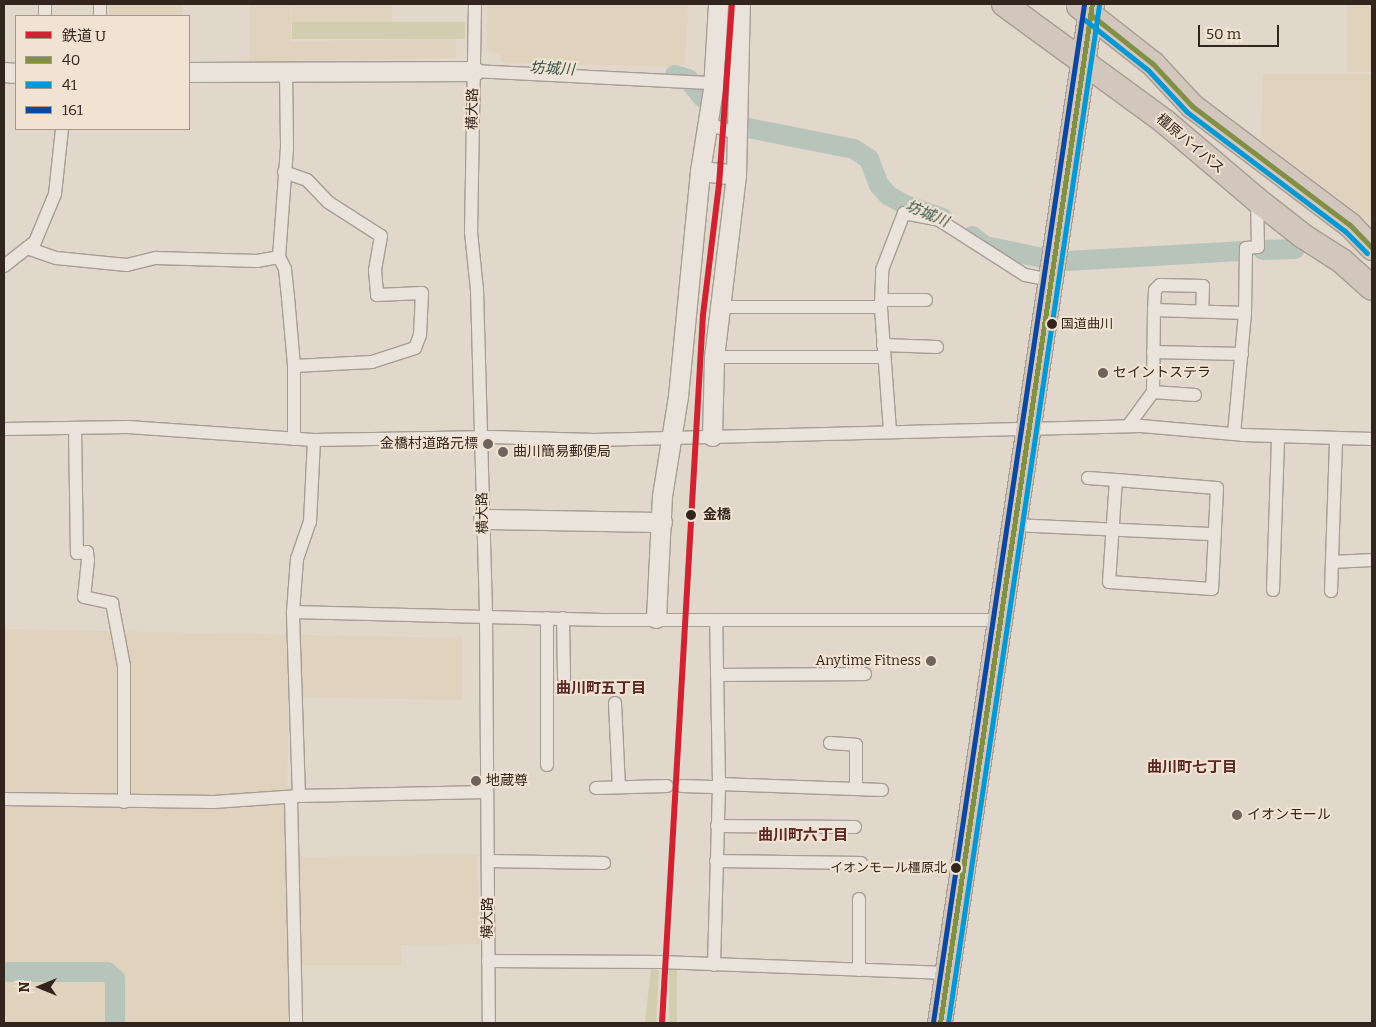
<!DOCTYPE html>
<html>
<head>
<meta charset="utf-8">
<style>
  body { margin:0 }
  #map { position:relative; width:1376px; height:1027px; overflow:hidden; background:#e1d7cb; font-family:Bitter,"Noto Sans JP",serif }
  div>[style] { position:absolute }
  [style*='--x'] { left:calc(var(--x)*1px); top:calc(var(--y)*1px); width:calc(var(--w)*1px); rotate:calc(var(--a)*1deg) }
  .farmland>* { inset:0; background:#dfd3bd; transform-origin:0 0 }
  .green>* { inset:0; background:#d2cdaf; transform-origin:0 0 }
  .river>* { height:20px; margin:-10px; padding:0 10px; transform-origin:10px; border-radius:10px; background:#b7c4ba }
  .roads { filter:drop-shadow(1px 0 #a69d95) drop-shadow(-1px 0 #a69d95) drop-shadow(0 1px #a69d95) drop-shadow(0 -1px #a69d95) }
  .street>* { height:12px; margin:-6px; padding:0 6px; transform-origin:6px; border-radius:6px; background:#e9e3dc }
  .secondary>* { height:19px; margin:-9.5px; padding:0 9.5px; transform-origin:9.5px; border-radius:9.5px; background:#e9e3dc }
  .highway>* { height:24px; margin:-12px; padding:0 12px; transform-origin:12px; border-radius:12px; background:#d3c7bd }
  .bus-1>* { height:5px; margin:-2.5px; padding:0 2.5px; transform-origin:2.5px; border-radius:2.5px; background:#829046 }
  .bus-2>* { height:5px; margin:-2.5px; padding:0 2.5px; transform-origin:2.5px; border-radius:2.5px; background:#0598d2 }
  .bus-3>* { height:5px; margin:-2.5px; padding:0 2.5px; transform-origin:2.5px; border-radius:2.5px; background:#0e479e }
  .rail-1>* { height:6px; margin:-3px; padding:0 3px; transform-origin:3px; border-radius:3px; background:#d02332 }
  .dots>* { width:14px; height:14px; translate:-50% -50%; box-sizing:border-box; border:2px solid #f1e3d2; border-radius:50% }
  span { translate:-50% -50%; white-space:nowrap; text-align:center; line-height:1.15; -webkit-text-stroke:4px #f1e3d2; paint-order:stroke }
  .bus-label { font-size:13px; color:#32251e }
  .left { translate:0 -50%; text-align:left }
  .right { translate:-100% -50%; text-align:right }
  .street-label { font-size:14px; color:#32251e }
  .poi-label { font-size:14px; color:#32251e }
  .stop-label { font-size:14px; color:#32251e; font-weight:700 }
  .water-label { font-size:15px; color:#2f514a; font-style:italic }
  .neighbourhood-label { font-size:15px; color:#5a2622; font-weight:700 }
  .frame { position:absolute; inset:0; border:5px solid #32251e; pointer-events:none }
  .legend { position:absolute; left:15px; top:15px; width:175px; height:115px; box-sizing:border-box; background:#f1e3d2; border:1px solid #a5978a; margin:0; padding:6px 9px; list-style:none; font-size:15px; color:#32251e }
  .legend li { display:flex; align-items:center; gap:10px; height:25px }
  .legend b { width:25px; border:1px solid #a5978a }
  .north { position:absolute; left:15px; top:962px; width:50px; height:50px; -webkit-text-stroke:4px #f1e3d2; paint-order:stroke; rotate:270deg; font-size:14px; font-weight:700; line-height:20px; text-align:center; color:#32251e }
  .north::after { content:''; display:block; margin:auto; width:18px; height:22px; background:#32251e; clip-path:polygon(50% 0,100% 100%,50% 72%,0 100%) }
  .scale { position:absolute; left:1198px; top:25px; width:81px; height:22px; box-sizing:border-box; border:2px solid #32251e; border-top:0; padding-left:6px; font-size:15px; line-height:18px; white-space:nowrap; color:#32251e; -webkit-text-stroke:4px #f1e3d2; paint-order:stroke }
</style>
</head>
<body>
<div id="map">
  <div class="farmland">
    <div style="left:109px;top:4px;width:73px;height:12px"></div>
    <div style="clip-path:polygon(250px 4px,291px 4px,291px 41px,456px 39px,456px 58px,249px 61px)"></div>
    <div style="left:292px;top:4px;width:100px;height:20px"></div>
    <div style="clip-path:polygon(488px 4px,688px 4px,685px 64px,678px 67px,501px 62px,500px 56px,487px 49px)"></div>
    <div style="left:1347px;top:4px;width:25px;height:68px"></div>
    <div style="clip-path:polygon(1263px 74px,1372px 74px,1372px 224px,1261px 139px)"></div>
    <div style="clip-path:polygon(4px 629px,462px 638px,462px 700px,288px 697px,287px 857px,477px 855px,480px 944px,401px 945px,401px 965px,290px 965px,290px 1023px,4px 1023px)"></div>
  </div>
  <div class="green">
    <div style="left:465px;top:22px;width:17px;height:173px;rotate:90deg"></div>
    <div style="clip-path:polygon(651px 969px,659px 970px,656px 1023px,645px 1023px)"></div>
    <div style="left:669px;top:970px;width:8px;height:53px"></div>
  </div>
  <div class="river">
    <div style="--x:675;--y:75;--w:14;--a:17"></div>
    <div style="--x:688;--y:79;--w:24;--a:52"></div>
    <div style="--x:717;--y:115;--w:14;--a:30"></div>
    <div style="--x:743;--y:127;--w:113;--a:11.2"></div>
    <div style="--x:854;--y:149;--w:18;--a:34"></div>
    <div style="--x:869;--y:159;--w:28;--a:69"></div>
    <div style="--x:879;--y:185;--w:13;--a:48"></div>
    <div style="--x:888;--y:195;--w:17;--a:31"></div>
    <div style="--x:903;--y:204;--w:42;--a:19.3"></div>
    <div style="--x:972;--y:236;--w:16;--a:38"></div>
    <div style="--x:985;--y:246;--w:59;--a:11.7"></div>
    <div style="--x:1263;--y:250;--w:32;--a:-2"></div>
    <div style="--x:1068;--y:261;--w:176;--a:-3.3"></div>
    <div style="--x:4;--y:972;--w:103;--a:0"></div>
    <div style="--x:107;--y:972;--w:11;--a:41"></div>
    <div style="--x:115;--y:979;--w:44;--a:90"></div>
  </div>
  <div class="roads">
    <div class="street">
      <div style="--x:45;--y:4;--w:12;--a:90"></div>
      <div style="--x:100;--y:4;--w:12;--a:90"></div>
      <div style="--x:475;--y:4;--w:228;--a:91"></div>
      <div style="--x:471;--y:232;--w:58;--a:84.1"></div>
      <div style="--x:477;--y:290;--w:328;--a:88.4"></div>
      <div style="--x:486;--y:618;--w:405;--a:89.6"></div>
      <div style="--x:474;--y:71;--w:239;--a:2.9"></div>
      <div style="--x:286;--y:72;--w:76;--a:89.2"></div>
      <div style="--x:287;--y:148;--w:109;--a:94.2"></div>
      <div style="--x:279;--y:257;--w:13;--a:63"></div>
      <div style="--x:285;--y:269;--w:28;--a:84"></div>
      <div style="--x:288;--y:297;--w:69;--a:85"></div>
      <div style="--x:294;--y:366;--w:73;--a:90"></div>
      <div style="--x:708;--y:124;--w:29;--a:18"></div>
      <div style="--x:284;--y:172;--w:24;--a:19"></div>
      <div style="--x:307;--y:180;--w:30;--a:46"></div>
      <div style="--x:328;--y:202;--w:63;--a:32.7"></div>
      <div style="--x:381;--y:236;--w:35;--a:100"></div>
      <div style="--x:375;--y:270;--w:25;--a:85"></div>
      <div style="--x:377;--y:295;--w:45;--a:-2.5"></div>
      <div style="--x:422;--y:293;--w:42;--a:92.7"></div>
      <div style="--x:420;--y:335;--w:14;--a:111"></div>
      <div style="--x:415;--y:348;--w:45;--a:162"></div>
      <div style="--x:372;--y:362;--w:78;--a:177.1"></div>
      <div style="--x:27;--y:248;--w:31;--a:19"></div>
      <div style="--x:56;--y:258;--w:71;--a:5.6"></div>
      <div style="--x:127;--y:265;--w:30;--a:-14"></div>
      <div style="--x:156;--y:258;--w:101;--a:1.7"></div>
      <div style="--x:257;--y:261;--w:22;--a:-10"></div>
      <div style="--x:4;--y:266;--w:39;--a:-38"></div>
      <div style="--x:35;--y:242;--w:52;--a:-67.4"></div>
      <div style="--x:55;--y:194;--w:65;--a:-83.9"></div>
      <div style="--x:881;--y:300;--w:45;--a:0"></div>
      <div style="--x:720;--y:307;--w:161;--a:0"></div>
      <div style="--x:1154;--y:310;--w:20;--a:-87"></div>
      <div style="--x:1155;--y:290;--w:7;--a:-45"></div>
      <div style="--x:1160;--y:285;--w:43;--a:1.3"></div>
      <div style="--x:1203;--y:286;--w:25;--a:92"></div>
      <div style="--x:883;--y:345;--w:54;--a:2.1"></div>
      <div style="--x:1153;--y:352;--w:89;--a:1.3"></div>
      <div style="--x:714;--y:357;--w:170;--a:0"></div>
      <div style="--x:1153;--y:392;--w:82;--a:-89.3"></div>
      <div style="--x:1154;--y:310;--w:91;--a:1.9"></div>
      <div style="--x:1128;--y:426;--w:42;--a:-53.7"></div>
      <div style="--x:1153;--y:392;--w:42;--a:4.1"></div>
      <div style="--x:75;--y:428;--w:125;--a:89.1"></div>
      <div style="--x:77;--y:553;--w:10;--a:-6"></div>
      <div style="--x:87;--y:552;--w:8;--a:83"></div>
      <div style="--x:88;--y:560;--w:37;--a:96"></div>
      <div style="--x:84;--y:597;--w:29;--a:12"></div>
      <div style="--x:112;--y:603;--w:64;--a:79.2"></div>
      <div style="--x:124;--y:666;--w:136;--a:90"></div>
      <div style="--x:4;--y:429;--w:124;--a:-0.9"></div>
      <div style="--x:128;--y:427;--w:186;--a:4"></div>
      <div style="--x:314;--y:440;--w:178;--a:-1"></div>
      <div style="--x:492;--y:437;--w:102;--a:1.7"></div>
      <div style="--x:594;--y:440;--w:547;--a:-1.47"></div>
      <div style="--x:1141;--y:426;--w:102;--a:5"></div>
      <div style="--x:1243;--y:435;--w:129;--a:1.8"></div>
      <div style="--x:890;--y:431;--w:124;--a:-94.2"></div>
      <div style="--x:881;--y:307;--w:37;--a:-88"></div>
      <div style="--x:882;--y:270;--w:61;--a:-68.9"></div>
      <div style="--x:904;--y:213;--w:36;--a:11"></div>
      <div style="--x:939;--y:220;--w:102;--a:32.6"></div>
      <div style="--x:1025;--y:275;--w:26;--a:11"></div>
      <div style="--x:1234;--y:434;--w:121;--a:-84.8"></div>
      <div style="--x:1245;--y:313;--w:65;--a:-89.1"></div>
      <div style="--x:1246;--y:248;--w:12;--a:-5"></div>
      <div style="--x:1258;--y:247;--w:47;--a:-91.2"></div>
      <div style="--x:1088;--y:478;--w:28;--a:4"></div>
      <div style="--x:1116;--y:480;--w:101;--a:4.5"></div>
      <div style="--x:1217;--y:488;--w:101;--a:92.8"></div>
      <div style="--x:1212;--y:589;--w:103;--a:-176.1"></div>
      <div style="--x:1109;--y:582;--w:102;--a:-86.1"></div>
      <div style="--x:1013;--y:525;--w:202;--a:2.6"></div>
      <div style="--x:1332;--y:562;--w:40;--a:-2.9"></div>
      <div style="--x:1273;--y:590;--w:154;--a:-88.1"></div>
      <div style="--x:1331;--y:591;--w:153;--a:-88.1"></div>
      <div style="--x:293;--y:612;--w:310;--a:1.5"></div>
      <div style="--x:603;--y:620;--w:395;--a:0"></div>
      <div style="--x:547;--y:618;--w:147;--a:90"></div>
      <div style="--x:563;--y:618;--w:60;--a:89"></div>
      <div style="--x:717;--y:675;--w:148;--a:-0.4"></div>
      <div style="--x:615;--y:703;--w:84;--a:87.3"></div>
      <div style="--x:830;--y:743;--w:26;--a:4"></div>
      <div style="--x:856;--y:745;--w:44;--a:90"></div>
      <div style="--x:719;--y:784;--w:163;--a:2.1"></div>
      <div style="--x:682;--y:786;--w:37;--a:2"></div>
      <div style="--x:596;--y:788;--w:71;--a:-1.6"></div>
      <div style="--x:299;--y:796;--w:184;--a:-91.9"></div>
      <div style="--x:293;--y:612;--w:53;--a:-85.7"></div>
      <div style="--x:297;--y:559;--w:39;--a:-71"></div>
      <div style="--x:310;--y:522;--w:82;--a:-87.2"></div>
      <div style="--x:291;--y:798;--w:225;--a:88.7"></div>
      <div style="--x:4;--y:799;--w:210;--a:0.8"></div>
      <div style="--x:214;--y:802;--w:85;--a:-4"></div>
      <div style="--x:299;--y:796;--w:188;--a:-1.2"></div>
      <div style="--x:717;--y:826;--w:138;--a:0.4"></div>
      <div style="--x:488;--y:861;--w:116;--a:1"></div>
      <div style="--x:716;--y:861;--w:145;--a:0.8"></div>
      <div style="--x:859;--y:899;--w:71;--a:90"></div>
      <div style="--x:488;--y:961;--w:172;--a:0.3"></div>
      <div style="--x:660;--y:962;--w:287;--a:2.2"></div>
      <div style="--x:714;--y:965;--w:181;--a:-88.4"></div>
      <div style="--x:719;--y:784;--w:164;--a:-91"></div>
    </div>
    <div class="secondary">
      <div style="--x:4;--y:72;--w:12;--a:5"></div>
      <div style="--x:189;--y:72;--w:285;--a:-0.2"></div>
      <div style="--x:700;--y:171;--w:36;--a:6"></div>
      <div style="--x:712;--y:436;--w:79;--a:-88.5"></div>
      <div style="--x:714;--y:357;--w:183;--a:-83.1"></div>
      <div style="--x:736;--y:175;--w:171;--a:-88.7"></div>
      <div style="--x:483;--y:519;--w:179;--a:1"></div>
      <div style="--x:656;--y:618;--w:122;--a:-87.2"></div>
      <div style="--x:662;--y:496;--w:101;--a:-80.9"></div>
      <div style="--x:678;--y:396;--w:226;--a:-84.4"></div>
      <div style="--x:700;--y:171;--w:83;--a:-81"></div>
      <div style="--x:713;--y:89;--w:85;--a:-86.6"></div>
    </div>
    <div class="highway">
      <div style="--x:1004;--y:4;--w:198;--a:36.2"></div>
      <div style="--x:1164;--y:121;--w:122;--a:40.3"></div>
      <div style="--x:1257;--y:200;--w:58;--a:38"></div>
      <div style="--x:1303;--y:236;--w:46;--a:32.7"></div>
      <div style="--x:1342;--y:261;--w:40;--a:42"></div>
      <div style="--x:1079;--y:6;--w:94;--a:38.1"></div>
      <div style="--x:1153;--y:64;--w:57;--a:47.1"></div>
      <div style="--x:1192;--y:106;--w:198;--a:37"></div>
      <div style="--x:1350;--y:225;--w:32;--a:46"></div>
      <div style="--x:940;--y:1023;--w:1030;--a:-81.52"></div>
    </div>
  </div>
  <div class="bus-1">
    <div style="--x:1090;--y:14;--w:80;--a:38.4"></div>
    <div style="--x:1153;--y:64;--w:57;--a:47.1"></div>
    <div style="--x:1192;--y:106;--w:198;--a:37"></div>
    <div style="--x:1350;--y:225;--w:32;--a:46"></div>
    <div style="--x:940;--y:1023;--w:1030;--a:-81.52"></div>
  </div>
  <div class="bus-2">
    <div style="--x:1085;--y:20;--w:80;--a:38.4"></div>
    <div style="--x:1148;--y:70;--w:57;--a:47.1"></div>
    <div style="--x:1187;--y:112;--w:198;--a:37"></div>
    <div style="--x:1345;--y:231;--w:31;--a:45"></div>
    <div style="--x:948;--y:1023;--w:1029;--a:-81.56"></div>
  </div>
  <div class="bus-3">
    <div style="--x:933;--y:1022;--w:1029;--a:-81.56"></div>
  </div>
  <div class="rail-1">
    <div style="--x:662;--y:1023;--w:709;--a:-86.69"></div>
    <div style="--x:703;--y:315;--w:131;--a:-83"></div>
    <div style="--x:719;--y:185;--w:181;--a:-85.9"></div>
  </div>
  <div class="dots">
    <div style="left:1052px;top:324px;background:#32251e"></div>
    <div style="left:1103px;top:373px;background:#6f635b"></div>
    <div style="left:488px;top:444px;background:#6f635b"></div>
    <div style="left:503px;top:452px;background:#6f635b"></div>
    <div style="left:691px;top:515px;background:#32251e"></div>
    <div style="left:931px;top:661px;background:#6f635b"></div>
    <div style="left:476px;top:781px;background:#6f635b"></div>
    <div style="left:1237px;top:815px;background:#6f635b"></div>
    <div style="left:956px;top:868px;background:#32251e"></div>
  </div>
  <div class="bus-label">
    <span class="left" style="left:1061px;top:324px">国道曲川</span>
    <span class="right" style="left:947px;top:868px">イオンモール橿原北</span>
  </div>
  <div class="street-label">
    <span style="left:473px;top:109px;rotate:-89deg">横大路</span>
    <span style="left:1190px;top:144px;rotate:40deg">橿原バイパス</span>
    <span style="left:483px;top:513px;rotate:-91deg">横大路</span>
    <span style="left:488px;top:918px;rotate:-90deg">横大路</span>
  </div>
  <div class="poi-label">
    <span class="left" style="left:1113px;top:373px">セイントステラ</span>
    <span class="right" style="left:478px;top:444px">金橋村道路元標</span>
    <span class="left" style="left:513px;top:452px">曲川簡易郵便局</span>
    <span class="right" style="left:921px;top:661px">Anytime Fitness</span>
    <span class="left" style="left:486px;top:781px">地蔵尊</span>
    <span class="left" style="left:1247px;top:815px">イオンモール</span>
  </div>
  <div class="stop-label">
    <span class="left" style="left:703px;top:515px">金橋</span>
  </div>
  <div class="water-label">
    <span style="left:552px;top:69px;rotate:3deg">坊城川</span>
    <span style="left:927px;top:214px;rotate:23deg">坊城川</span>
  </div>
  <div class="neighbourhood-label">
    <span style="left:601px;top:689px">曲川町五丁目</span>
    <span style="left:1192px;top:768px">曲川町七丁目</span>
    <span style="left:803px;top:836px">曲川町六丁目</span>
  </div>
  <div class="frame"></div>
  <ul class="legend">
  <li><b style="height:6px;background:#d02332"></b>鉄道 U</li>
  <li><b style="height:6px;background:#829046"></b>40</li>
  <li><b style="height:6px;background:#0598d2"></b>41</li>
  <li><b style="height:6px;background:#0e479e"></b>161</li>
  </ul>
  <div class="north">N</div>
  <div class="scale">50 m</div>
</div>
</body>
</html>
